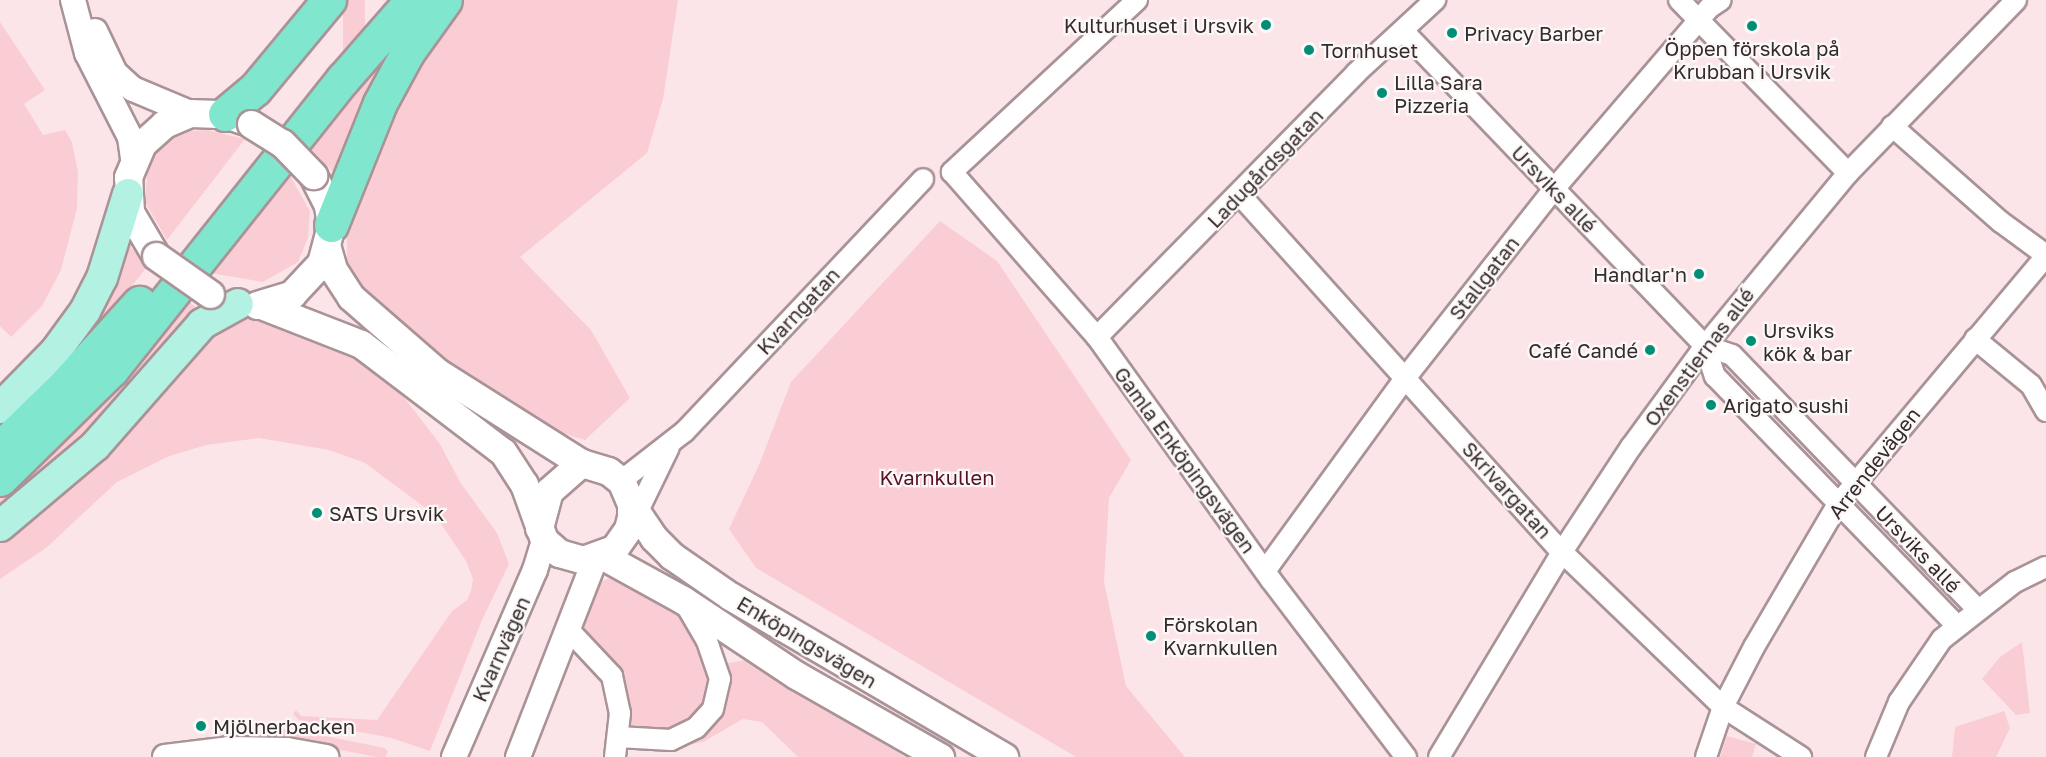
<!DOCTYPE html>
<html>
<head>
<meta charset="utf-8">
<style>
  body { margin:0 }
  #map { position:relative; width:2046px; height:757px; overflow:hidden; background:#fce5e9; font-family:"Golos Text",sans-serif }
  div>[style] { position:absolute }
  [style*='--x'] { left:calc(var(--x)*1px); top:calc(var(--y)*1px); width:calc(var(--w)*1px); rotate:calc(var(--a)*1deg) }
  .green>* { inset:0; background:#facdd5; transform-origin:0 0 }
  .roads { filter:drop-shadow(2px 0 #a99397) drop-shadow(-2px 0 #a99397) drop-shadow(0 2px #a99397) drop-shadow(0 -2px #a99397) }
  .minor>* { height:20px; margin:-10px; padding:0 10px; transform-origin:10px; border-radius:10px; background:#fff }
  .tertiary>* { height:24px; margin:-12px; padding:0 12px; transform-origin:12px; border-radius:12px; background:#fff }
  .secondary>* { height:27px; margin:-13.5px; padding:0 13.5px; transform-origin:13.5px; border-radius:13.5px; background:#fff }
  .primary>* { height:30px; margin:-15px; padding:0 15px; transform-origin:15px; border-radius:15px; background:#b3f1e2 }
  .motorway>* { height:33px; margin:-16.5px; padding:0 16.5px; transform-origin:16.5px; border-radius:16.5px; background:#80e7ce }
  .bridges { filter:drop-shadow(2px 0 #a99397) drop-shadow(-2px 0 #a99397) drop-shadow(0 2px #a99397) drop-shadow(0 -2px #a99397) }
  .secondary-bridge>* { height:27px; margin:-13.5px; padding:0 13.5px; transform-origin:13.5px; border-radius:13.5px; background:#fff }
  .dots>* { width:16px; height:16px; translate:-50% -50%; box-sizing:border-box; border:3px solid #fcf8f8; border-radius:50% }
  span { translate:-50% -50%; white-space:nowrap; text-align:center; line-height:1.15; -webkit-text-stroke:4.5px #fcf8f8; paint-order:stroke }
  .poi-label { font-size:20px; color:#342b2c }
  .right { translate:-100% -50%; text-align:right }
  .left { translate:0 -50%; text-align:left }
  .street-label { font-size:20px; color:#342b2c }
  .park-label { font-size:20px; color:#571027 }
</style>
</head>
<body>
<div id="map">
  <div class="green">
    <div style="left:343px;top:0;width:22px;height:134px"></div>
    <div style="clip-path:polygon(432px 0,339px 178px,309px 147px,364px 73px)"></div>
    <div style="clip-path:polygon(458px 0,678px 0,663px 99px,647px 153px,520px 257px,591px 330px,630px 398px,585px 440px,559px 432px,501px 402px,432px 353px,363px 290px,347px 260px,347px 223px,383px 121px)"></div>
    <div style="clip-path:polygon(0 22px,45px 90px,24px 104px,43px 135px,65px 130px,72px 142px,78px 172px,77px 208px,61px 270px,42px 306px,11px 337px,0 326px)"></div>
    <div style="clip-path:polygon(207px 130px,245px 139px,167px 240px,145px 202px,147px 175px,157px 151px,174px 138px,191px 131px)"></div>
    <div style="clip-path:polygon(288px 172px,310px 211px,308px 238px,298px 262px,263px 282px,210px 273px)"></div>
    <div style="clip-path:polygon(940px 221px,997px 261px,1131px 460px,1109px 498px,1104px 582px,1126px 686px,1185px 757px,1076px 757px,756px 568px,729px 529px,759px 465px,791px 382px)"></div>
    <div style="clip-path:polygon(124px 240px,148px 266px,72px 359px,0 435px,0 420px)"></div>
    <div style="clip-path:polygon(187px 299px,196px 308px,124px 400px,0 515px,0 494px,72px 434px)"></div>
    <div style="clip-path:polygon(230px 316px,274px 321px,337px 343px,396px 387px,440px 444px,460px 482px,497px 533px,509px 564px,482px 620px,430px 751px,391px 738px,299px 720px,293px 714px,296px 710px,301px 716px,377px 720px,452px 611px,467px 600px,471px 591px,473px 579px,466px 561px,435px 515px,365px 463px,329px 450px,259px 438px,206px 445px,167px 457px,117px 482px,46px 548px,0 579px,0 539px,107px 456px,210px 325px)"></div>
    <div style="clip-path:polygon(612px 577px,627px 580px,666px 601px,693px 633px,713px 678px,702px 715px,667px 733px,630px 728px,626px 693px,614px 666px,579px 626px,598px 583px)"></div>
    <div style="clip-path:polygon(2022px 642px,2030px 713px,2016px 715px,1982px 679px,2000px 657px)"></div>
    <div style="clip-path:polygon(746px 660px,905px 757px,798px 757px,762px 722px,743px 719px,703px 742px,654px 752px,652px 748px,688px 742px,722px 664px)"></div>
    <div style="clip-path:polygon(2004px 711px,2010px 728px,1996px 757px,1952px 757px,1955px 727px)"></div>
    <div style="clip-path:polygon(263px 728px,295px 730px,385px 748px,388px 752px,385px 757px,377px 757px,272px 737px)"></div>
    <div style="clip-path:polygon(1727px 736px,1756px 744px,1752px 757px,1720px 757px)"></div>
  </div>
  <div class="roads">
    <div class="minor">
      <div style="--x:1137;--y:0;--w:253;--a:137.1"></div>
      <div style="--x:952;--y:172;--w:220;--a:48.7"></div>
      <div style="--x:1097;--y:337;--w:299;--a:54.4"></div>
      <div style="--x:1271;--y:580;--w:223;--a:52.7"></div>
      <div style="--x:1679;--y:0;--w:242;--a:45.7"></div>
      <div style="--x:1403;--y:31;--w:436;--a:46.2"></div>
      <div style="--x:1705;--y:346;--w:32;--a:72"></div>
      <div style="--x:1715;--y:376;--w:347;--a:45.9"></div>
      <div style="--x:1892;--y:126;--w:145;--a:41.4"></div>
      <div style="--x:2001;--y:222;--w:56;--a:36.3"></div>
      <div style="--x:1240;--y:195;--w:481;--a:48"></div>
      <div style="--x:1562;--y:552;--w:223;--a:43.9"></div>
      <div style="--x:1723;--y:707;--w:93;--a:32.7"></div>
      <div style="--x:1097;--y:337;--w:370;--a:-45.5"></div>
      <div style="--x:1356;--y:73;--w:108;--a:-42.7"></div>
      <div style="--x:1975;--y:339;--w:72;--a:39.4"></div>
      <div style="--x:2031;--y:385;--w:30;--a:60"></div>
      <div style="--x:1705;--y:346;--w:28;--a:18"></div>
      <div style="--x:1732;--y:355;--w:351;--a:46"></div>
      <div style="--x:621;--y:481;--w:80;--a:-37.9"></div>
      <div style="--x:684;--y:432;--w:348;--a:-46.6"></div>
      <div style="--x:637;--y:513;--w:73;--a:-64.1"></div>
      <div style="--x:1265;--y:571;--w:240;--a:-54"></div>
      <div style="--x:1406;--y:377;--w:239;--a:-51.8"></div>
      <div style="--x:1554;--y:189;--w:238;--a:-49.4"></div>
      <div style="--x:1709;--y:8;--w:14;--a:-34"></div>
      <div style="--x:567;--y:628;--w:66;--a:46.8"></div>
      <div style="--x:612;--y:676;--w:38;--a:78"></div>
      <div style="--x:620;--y:713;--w:44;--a:96.5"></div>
      <div style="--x:618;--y:737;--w:53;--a:3.2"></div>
      <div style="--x:671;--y:740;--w:28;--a:-26"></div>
      <div style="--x:696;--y:728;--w:25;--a:-48"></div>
      <div style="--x:713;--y:709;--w:31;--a:-77"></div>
      <div style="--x:720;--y:679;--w:40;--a:-108.9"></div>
      <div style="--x:707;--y:641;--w:42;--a:-120.3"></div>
      <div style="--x:1439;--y:757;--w:239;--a:-59"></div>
      <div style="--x:1562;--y:552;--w:126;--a:-56.7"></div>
      <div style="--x:1631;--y:447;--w:125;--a:-53.8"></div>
      <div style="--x:1705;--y:346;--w:224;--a:-50.4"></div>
      <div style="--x:1848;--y:173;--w:241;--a:-45.8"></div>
      <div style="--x:1706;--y:757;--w:53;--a:-71.2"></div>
      <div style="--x:1723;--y:707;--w:68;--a:-62.7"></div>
      <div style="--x:1754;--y:647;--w:166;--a:-59.6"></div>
      <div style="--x:1838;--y:504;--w:324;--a:-50"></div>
      <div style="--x:1876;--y:757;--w:60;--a:-67.3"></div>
      <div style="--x:1899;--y:702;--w:76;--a:-55.7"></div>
      <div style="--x:1942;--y:639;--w:93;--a:-38"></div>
      <div style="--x:2015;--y:582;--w:34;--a:-26"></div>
    </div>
    <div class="tertiary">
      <div style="--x:73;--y:0;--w:55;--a:75.2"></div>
      <div style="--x:87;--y:53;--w:94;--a:62.9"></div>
      <div style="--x:130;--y:137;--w:21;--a:82"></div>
      <div style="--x:95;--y:31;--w:47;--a:64.5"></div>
      <div style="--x:115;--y:73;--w:24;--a:42"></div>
      <div style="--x:133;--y:89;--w:62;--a:22.8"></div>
      <div style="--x:165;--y:757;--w:64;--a:-7.1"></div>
      <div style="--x:229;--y:749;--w:58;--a:1"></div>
      <div style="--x:287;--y:750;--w:40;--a:10"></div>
      <div style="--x:454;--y:757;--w:204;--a:-66.6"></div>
      <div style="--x:535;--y:570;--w:31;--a:-73"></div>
      <div style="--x:518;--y:757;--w:212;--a:-68.7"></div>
    </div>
    <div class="secondary">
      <div style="--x:156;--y:256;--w:51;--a:-120.6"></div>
      <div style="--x:130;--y:212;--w:35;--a:-93"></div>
      <div style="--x:128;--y:177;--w:36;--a:-67"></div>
      <div style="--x:142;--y:144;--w:30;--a:-42"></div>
      <div style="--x:164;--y:124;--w:28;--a:-23"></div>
      <div style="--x:190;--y:113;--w:35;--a:2"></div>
      <div style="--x:225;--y:114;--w:21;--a:19"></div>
      <div style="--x:257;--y:305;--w:37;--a:-17"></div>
      <div style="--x:292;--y:294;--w:42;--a:-46.9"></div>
      <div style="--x:321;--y:263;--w:39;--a:-75"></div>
      <div style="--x:331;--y:225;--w:20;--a:-99"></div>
      <div style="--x:328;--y:205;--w:34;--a:-117"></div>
      <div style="--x:261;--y:305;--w:107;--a:21.3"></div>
      <div style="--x:361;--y:344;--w:178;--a:37.3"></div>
      <div style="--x:503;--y:452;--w:38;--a:57"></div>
      <div style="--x:524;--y:484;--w:59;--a:70.3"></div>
      <div style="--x:544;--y:540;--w:20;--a:41"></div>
      <div style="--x:559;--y:553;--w:25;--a:16"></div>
      <div style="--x:583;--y:560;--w:33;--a:-20"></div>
      <div style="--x:614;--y:549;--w:24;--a:-55"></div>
      <div style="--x:628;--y:529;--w:12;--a:-76"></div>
      <div style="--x:631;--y:517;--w:13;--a:-90"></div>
      <div style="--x:631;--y:504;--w:25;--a:-113"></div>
      <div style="--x:621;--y:481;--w:16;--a:-142"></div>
      <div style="--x:608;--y:471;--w:28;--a:-163"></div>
      <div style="--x:581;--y:463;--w:170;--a:-147.7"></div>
      <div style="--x:437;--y:372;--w:114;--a:-138.9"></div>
      <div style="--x:351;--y:297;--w:33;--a:-123"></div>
      <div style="--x:333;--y:269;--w:22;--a:-106"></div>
      <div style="--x:631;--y:504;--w:41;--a:55.9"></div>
      <div style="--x:654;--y:538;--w:25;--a:45"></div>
      <div style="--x:672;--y:556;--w:70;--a:34.6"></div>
      <div style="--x:730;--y:596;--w:318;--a:30.4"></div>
      <div style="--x:539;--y:528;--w:38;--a:-75"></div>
      <div style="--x:549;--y:491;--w:43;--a:-41.2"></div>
      <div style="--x:603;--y:556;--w:91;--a:28.8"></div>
      <div style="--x:683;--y:600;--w:136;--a:33.6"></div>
      <div style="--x:796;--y:675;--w:166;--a:29.7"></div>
    </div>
    <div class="primary">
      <div style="--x:0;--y:408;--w:78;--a:-45.5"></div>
      <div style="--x:55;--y:352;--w:51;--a:-53.8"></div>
      <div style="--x:85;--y:311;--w:37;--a:-63"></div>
      <div style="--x:102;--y:278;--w:88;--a:-72.8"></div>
      <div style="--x:0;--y:526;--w:124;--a:-40.1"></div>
      <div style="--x:95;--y:446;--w:162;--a:-48.7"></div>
      <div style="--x:202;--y:324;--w:41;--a:-29.1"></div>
    </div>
    <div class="motorway">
      <div style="--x:225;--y:114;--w:39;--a:-40"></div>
      <div style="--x:255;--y:89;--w:116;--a:-50.3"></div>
      <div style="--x:331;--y:225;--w:131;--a:-68.1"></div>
      <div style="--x:380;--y:103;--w:57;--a:-61.6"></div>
      <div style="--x:407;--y:53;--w:65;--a:-54.4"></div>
      <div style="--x:0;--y:448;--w:86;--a:-44.1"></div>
      <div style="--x:62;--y:388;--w:115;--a:-47.8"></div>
      <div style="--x:0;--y:479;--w:157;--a:-44.5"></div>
      <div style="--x:112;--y:369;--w:371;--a:-51.5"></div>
      <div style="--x:343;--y:79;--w:105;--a:-48.9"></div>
    </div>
  </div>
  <div class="bridges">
    <div class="secondary-bridge">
      <div style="--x:251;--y:124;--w:36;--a:32"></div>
      <div style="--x:282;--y:143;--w:45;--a:45.9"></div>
      <div style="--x:156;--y:256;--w:66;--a:35.1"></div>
    </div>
  </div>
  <div class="dots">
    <div style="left:1266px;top:25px;background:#008e77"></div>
    <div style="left:1752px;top:26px;background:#008e77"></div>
    <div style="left:1452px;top:33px;background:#008e77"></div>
    <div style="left:1309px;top:50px;background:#008e77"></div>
    <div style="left:1382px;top:93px;background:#008e77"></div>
    <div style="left:1699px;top:274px;background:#008e77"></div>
    <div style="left:1751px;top:341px;background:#008e77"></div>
    <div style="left:1650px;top:350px;background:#008e77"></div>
    <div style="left:1711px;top:405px;background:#008e77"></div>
    <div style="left:317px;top:513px;background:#008e77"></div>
    <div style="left:1151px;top:636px;background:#008e77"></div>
    <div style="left:201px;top:726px;background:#008e77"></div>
  </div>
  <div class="poi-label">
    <span class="right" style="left:1254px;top:25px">Kulturhuset i Ursvik</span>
    <span class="left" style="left:1464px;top:33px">Privacy Barber</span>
    <span style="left:1752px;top:60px">Öppen förskola på<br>Krubban i Ursvik</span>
    <span class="left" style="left:1321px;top:50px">Tornhuset</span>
    <span class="left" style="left:1394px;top:94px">Lilla Sara<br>Pizzeria</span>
    <span class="right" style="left:1687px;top:274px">Handlar'n</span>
    <span class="left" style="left:1763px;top:342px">Ursviks<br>kök &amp; bar</span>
    <span class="right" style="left:1638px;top:350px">Café Candé</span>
    <span class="left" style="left:1723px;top:405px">Arigato sushi</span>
    <span class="left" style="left:329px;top:513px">SATS Ursvik</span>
    <span class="left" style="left:1163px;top:636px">Förskolan<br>Kvarnkullen</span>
    <span class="left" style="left:213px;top:726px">Mjölnerbacken</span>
  </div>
  <div class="street-label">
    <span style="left:1265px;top:168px;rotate:-46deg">Ladugårdsgatan</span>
    <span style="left:1554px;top:189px;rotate:46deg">Ursviks allé</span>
    <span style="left:1484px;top:278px;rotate:-52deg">Stallgatan</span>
    <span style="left:798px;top:311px;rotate:-47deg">Kvarngatan</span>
    <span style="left:1699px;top:357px;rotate:-53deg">Oxenstiernas allé</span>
    <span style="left:1185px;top:460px;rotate:54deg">Gamla Enköpingsvägen</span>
    <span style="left:1874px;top:463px;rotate:-52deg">Arrendevägen</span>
    <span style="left:1507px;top:490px;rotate:48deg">Skrivargatan</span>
    <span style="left:1918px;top:549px;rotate:46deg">Ursviks allé</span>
    <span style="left:807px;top:642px;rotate:31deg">Enköpingsvägen</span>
    <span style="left:501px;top:649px;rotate:-66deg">Kvarnvägen</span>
  </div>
  <div class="park-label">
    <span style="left:937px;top:477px">Kvarnkullen</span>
  </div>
</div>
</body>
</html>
